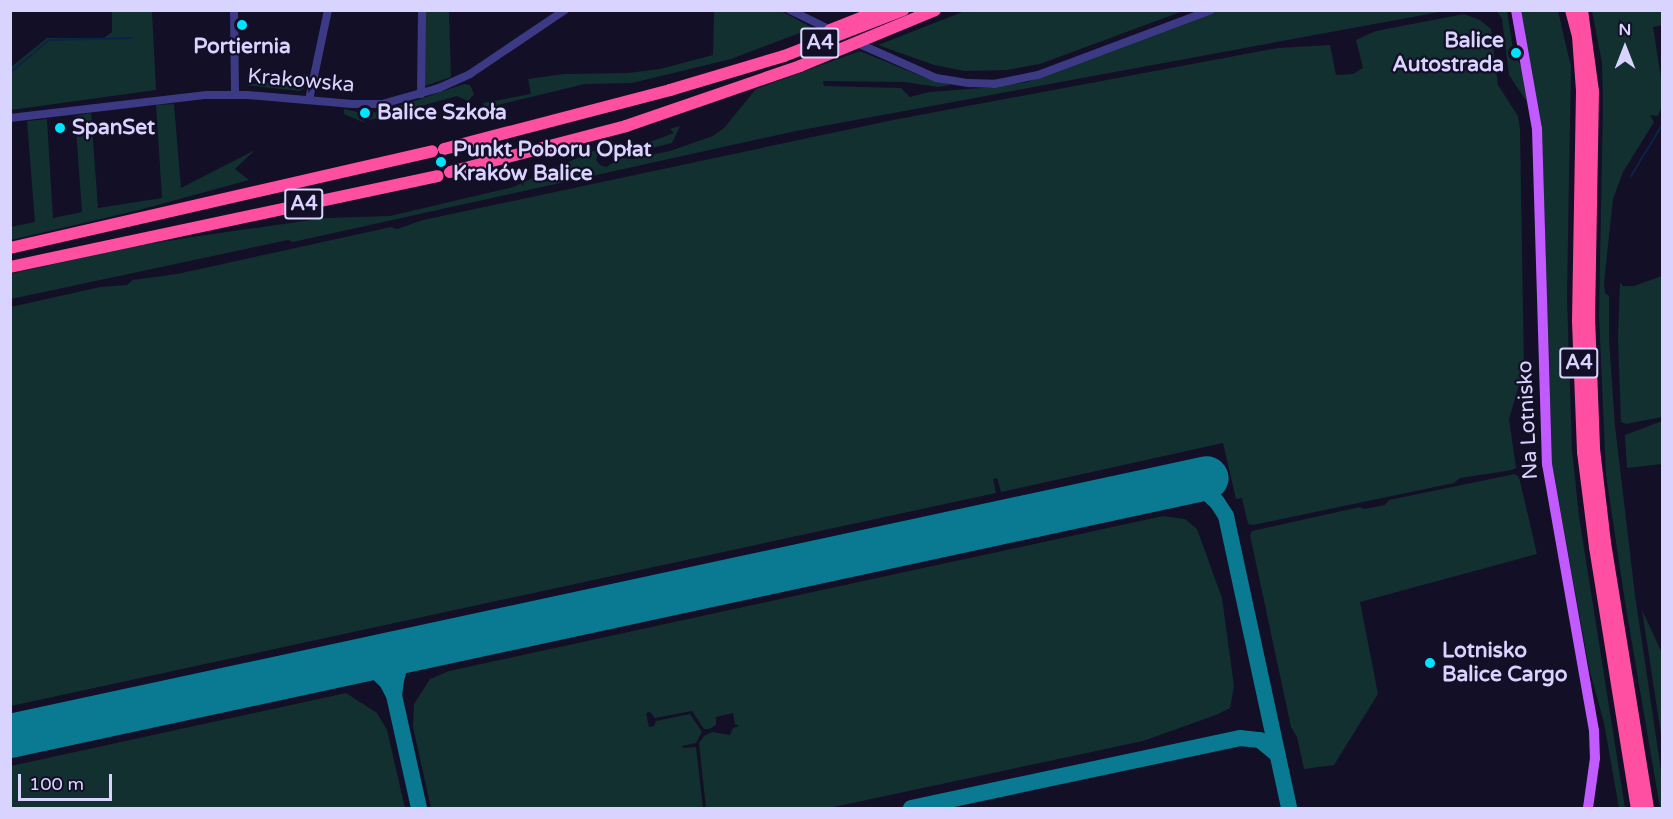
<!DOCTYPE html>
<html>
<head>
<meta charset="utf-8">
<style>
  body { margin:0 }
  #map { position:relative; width:1673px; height:819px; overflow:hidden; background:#130f26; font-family:"Varela Round",sans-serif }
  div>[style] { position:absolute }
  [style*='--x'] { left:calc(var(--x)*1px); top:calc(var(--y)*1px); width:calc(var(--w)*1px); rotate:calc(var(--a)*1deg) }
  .green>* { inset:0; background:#12302f }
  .stream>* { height:2px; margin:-1px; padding:0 1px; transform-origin:1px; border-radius:1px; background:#0c2248 }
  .taxiway>* { height:16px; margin:-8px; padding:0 8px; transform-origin:8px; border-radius:8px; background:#0a7a92 }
  .runway>* { height:44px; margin:-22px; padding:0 22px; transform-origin:22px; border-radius:22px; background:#0a7a92 }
  .minor>* { height:8px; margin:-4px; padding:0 4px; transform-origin:4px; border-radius:4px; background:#3d3a85 }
  .major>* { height:10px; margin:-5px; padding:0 5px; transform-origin:5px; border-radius:5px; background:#c25bff }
  .highway>* { height:12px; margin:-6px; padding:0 6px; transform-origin:6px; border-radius:6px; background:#ff4fa3 }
  .dots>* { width:16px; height:16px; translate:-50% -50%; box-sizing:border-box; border:3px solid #130f26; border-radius:50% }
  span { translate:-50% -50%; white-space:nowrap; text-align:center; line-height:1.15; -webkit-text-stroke:4.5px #130f26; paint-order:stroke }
  .shield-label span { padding:2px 4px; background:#130f26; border:2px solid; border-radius:4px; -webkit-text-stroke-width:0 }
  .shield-label { font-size:20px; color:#d9d4ff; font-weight:700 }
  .poi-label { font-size:21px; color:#d9d4ff; font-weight:700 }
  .right { translate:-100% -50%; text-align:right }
  .left { translate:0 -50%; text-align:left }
  .street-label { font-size:21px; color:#d9d4ff }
  .frame { position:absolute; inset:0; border:12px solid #d9d4ff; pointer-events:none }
  .north { position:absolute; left:1595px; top:18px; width:60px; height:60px; -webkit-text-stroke:4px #130f26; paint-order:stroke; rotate:0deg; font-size:16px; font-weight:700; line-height:24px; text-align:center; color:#d9d4ff }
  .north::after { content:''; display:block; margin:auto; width:21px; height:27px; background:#d9d4ff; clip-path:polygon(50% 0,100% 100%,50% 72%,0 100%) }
  .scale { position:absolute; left:18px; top:774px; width:94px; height:27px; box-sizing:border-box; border:3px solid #d9d4ff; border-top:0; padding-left:8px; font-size:18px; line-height:21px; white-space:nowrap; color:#d9d4ff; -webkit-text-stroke:4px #130f26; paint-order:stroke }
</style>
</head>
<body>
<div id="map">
  <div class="green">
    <div style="clip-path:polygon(112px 11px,152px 11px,156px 90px,11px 110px,11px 67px,47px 38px,104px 38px,112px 32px)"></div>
    <div style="clip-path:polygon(424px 11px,449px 11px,451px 77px,422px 87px)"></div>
    <div style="clip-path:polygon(714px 11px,781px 11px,813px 28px,731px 59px,632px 83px,585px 84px,485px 108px,483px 103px,531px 94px,528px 79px,564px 74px,628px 73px,660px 69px,713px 55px)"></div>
    <div style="clip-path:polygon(965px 11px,965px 10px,1183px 11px,1040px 64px,1007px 70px,965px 71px,934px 65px,878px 45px)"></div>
    <div style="clip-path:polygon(1218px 11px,1445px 11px,796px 131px,293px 242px,288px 240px,11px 299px,10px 274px,124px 248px,199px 236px,325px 218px,390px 216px,513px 187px,593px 151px,605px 151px,598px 155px,596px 160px,600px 165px,606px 167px,622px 158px,633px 159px,670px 151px,713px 136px,724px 128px,756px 89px,860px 51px,923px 77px,951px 85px,938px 87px,904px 82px,823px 81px,824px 86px,901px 88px,910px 97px,929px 92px,995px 87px,1028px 82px)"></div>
    <div style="clip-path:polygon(1497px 11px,1507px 11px,1513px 49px,1523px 71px,1527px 102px,1509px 75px,1502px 19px)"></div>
    <div style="clip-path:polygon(1521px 11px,1558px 11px,1571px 67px,1567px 297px,1572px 450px,1579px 516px,1625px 808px,1619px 808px,1604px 723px,1589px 668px,1552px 464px,1542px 137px)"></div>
    <div style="clip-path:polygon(1592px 11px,1662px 11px,1662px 25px,1653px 27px,1662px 84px,1662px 105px,1658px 116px,1650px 115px,1654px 122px,1623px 172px,1613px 199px,1604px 283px,1605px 293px,1609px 296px,1609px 339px,1615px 426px,1635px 595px,1662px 777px,1662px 808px,1660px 808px,1625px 602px,1606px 475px,1599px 315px,1603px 104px,1602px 63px)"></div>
    <div style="clip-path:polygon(1464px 14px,1480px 20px,1491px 29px,1498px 85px,1518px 116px,1520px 129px,1524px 368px,1509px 419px,1516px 468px,1512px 470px,1460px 478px,1454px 483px,1253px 525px,1248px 524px,1242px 498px,1236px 499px,1223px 443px,1001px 492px,997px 478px,993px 479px,996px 493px,11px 706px,11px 307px,100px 287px,127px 285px,133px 280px,177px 274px,391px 227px,397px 229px,423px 220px,893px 120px,1278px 48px,1330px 45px,1336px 75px,1353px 74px,1363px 68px,1356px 40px,1376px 31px)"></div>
    <div style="clip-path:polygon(306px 74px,304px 88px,300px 91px,245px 85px,291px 80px)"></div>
    <div style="clip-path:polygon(464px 84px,470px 85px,474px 94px,468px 101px,457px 96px,363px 122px,344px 114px,344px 109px,362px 113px,382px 112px)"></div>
    <div style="clip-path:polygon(174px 104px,181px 188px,255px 150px,235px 169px,249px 180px,139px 210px,11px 240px,11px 227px,35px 222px,27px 121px,47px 119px,53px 218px,82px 212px,75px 116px,91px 113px,98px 208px,162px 198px,156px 105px)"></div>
    <div style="clip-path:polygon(680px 126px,672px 143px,632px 153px,634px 148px,674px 133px,670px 129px)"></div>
    <div style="clip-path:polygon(1662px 276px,1662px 417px,1626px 424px,1621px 422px,1618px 338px,1620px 282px,1623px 286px,1634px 286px)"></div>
    <div style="clip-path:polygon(1662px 421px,1662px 464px,1627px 468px,1625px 435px)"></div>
    <div style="clip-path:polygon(1515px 474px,1519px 477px,1537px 554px,1360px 602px,1378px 694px,1334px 765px,1304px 769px,1297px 737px,1291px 727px,1250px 535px,1252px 531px,1360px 507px,1364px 509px,1385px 505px,1389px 500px)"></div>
    <div style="clip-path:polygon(1163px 516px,1185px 519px,1197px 529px,1222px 598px,1234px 686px,1230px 708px,1216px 715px,1143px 741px,829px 808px,706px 808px,699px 743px,704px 736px,712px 732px,730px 735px,733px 728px,739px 726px,735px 724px,733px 713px,716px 717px,716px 725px,709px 729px,704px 729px,692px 711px,655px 718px,650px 712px,646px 713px,649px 727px,654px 726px,656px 721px,690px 714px,702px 732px,696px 743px,682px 746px,683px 748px,696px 747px,703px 808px,431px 808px,413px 727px,414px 704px,430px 679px,449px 671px)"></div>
    <div style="clip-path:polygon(1642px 610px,1662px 653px,1662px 741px)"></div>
    <div style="clip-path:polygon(346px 693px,377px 713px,387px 730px,405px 808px,11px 808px,11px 766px)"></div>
  </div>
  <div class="stream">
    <div style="--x:10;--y:73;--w:51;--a:-40.2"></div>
    <div style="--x:49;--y:40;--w:83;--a:-1.4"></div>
    <div style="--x:1631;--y:176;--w:60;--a:-58.7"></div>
  </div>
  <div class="taxiway">
    <div style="--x:1176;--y:484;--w:30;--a:14"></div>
    <div style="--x:1205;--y:491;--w:16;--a:43"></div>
    <div style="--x:1217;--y:502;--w:17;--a:57"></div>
    <div style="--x:1226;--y:516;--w:299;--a:77.8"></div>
    <div style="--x:345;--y:664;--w:33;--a:14"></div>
    <div style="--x:377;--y:672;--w:14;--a:45"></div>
    <div style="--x:387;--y:682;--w:15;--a:62"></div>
    <div style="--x:419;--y:808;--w:116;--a:-102.5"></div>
    <div style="--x:394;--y:695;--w:15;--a:-82"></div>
    <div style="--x:396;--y:680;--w:11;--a:-75"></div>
    <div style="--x:399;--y:669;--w:19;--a:-51"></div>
    <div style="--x:411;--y:654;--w:25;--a:-21"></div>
    <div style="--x:911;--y:808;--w:336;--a:-12"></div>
    <div style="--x:1240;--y:738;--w:20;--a:6"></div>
    <div style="--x:1260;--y:740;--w:23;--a:40"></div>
  </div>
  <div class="runway">
    <div style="--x:10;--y:736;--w:1224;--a:-12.16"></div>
  </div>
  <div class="minor">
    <div style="--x:234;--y:10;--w:84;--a:89.3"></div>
    <div style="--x:790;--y:10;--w:48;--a:26"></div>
    <div style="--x:855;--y:42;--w:89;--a:24"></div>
    <div style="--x:936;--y:78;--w:33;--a:9"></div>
    <div style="--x:969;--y:83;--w:25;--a:2"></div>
    <div style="--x:994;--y:84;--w:45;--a:-11.6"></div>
    <div style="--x:1038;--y:75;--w:185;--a:-20.6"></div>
    <div style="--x:421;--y:94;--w:84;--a:-89.3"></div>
    <div style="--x:309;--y:100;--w:92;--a:-78.1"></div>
    <div style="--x:10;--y:118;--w:198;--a:-6.7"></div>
    <div style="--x:207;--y:95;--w:40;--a:0"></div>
    <div style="--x:247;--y:95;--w:106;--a:4.9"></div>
    <div style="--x:353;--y:104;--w:29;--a:0"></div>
    <div style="--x:382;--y:104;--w:59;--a:-15.7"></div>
    <div style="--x:439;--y:88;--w:34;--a:-24"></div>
    <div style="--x:470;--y:74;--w:115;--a:-34"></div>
  </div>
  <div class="major">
    <div style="--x:1516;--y:10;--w:121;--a:80"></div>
    <div style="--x:1537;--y:129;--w:335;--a:88.3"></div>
    <div style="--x:1547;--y:464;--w:271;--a:80"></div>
    <div style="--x:1594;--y:731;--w:27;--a:88"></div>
    <div style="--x:1595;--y:758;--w:50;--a:98"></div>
  </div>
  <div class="highway">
    <div style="--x:1571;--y:10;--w:27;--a:75"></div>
    <div style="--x:1578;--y:36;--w:55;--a:85.8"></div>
    <div style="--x:1582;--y:91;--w:230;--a:91"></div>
    <div style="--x:1578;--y:321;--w:131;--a:87.8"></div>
    <div style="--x:1583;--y:452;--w:96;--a:82.8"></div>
    <div style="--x:1595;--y:547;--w:264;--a:80.9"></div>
    <div style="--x:1582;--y:10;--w:82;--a:82.3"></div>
    <div style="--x:1593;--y:91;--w:226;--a:91"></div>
    <div style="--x:1589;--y:317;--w:132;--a:87.8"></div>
    <div style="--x:1594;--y:449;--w:95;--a:83.3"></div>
    <div style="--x:1605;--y:543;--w:268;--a:80.8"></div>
    <div style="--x:830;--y:30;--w:55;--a:-21.4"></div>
    <div style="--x:444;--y:149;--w:234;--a:-14.6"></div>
    <div style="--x:670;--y:90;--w:119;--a:-16.6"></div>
    <div style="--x:784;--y:56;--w:128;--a:-21.1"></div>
    <div style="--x:450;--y:172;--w:182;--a:-14.6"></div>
    <div style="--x:626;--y:126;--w:184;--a:-19"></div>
    <div style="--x:800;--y:66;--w:146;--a:-22.5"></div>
    <div style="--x:10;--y:248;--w:433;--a:-12.9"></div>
    <div style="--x:10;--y:267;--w:437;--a:-12"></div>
  </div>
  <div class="dots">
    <div style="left:242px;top:25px;background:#00e5ff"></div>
    <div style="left:1516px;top:53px;background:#00e5ff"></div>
    <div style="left:365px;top:113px;background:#00e5ff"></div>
    <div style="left:60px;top:128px;background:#00e5ff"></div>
    <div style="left:441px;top:162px;background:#00e5ff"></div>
    <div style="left:1430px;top:663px;background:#00e5ff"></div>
  </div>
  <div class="shield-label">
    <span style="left:820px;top:43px">A4</span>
    <span style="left:304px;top:204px">A4</span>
    <span style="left:1579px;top:363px">A4</span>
  </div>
  <div class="poi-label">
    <span class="right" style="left:1504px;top:53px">Balice<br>Autostrada</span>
    <span style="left:242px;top:47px">Portiernia</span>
    <span class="left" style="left:377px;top:113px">Balice Szkoła</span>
    <span class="left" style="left:72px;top:128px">SpanSet</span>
    <span class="left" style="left:453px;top:162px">Punkt Poboru Opłat<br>Kraków Balice</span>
    <span class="left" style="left:1442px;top:663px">Lotnisko<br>Balice Cargo</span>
  </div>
  <div class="street-label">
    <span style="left:301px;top:81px;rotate:5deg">Krakowska</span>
    <span style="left:1528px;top:420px;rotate:-93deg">Na Lotnisko</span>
  </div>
  <div class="frame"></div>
  <div class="north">N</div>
  <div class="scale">100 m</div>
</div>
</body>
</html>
